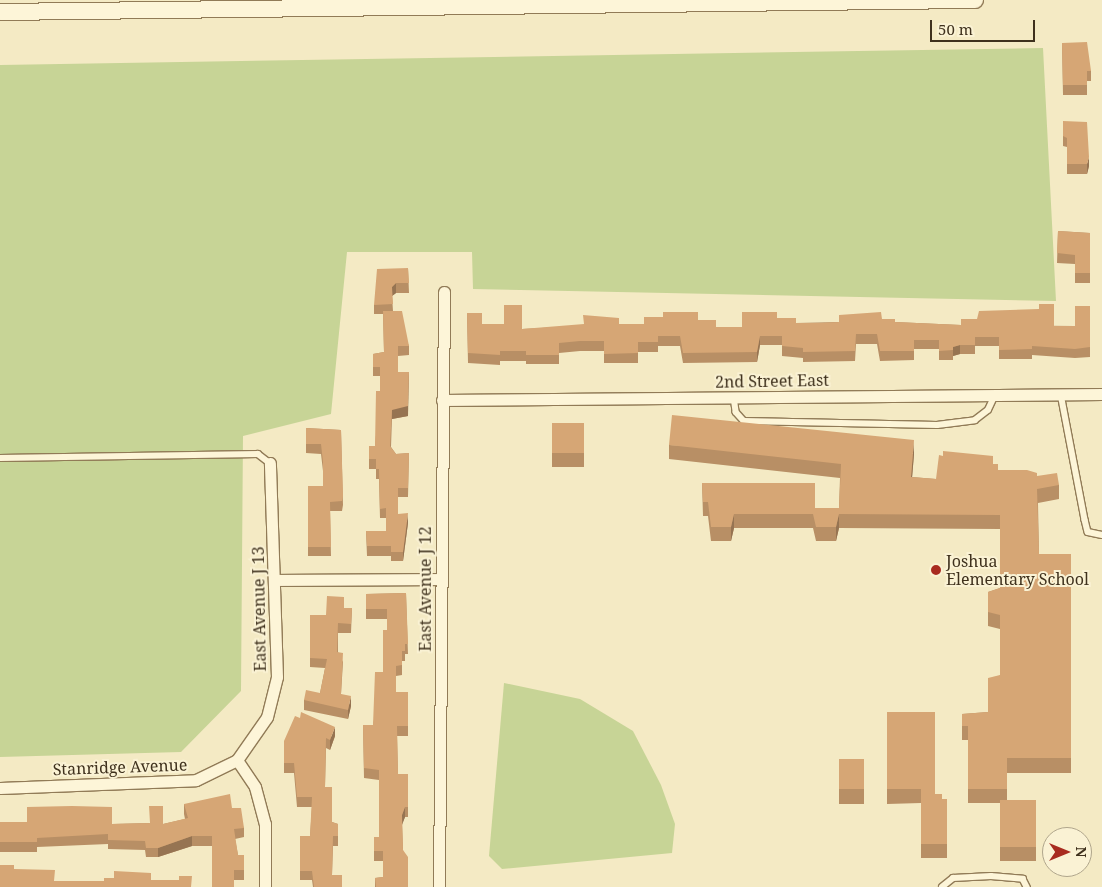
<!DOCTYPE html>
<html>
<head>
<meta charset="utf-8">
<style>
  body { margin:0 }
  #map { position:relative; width:1102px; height:887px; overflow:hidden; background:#f4eac4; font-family:"Noto Serif",serif }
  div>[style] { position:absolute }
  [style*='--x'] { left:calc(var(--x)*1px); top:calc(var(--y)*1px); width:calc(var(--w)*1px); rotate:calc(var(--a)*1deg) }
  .green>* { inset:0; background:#c7d496 }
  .roads { filter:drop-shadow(1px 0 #917b57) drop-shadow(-1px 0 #917b57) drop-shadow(0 1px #917b57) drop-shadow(0 -1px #917b57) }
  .lane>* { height:5.5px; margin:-2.75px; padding:0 2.75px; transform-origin:2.75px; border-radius:2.75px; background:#fdf5d8 }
  .street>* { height:11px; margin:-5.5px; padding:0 5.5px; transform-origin:5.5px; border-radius:5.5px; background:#fdf5d8 }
  .secondary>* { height:16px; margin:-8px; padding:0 8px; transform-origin:8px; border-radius:8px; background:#fdf5d8 }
  .wall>* { inset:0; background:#b88f65; transform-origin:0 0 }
  .shaded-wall>* { inset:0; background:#967452 }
  .building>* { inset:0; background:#d6a675; transform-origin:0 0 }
  .dots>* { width:14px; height:14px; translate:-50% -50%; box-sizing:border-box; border:2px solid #faf2d4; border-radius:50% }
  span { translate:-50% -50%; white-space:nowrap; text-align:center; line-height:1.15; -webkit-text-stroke:4px #faf2d4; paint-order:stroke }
  .street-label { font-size:16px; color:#3f311d }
  .poi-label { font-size:16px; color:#3f311d }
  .left { translate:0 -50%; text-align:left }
  .north { position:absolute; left:1042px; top:827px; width:50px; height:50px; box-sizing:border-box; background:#faf2d4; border:1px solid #afa58b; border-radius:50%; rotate:90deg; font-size:14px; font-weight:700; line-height:20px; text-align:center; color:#3f311d }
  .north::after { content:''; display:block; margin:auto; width:18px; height:22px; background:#a82b1f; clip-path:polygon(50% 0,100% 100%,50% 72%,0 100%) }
  .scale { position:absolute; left:930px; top:20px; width:105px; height:22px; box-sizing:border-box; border:2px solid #3f311d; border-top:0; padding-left:6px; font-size:15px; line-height:18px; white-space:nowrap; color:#3f311d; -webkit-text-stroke:4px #faf2d4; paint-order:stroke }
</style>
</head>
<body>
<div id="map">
  <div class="green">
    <div style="clip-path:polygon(1043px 48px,1056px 301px,473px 289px,472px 252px,347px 252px,331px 414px,243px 436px,241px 691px,181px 752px,0 757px,0 65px)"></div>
    <div style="clip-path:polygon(504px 683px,580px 699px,633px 731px,661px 785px,675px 824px,672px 853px,502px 869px,489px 856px)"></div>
  </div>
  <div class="roads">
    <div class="lane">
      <div style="--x:1061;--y:394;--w:128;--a:79.2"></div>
      <div style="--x:1085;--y:520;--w:12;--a:76"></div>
      <div style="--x:1088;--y:532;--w:14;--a:12"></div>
      <div style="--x:734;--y:397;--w:15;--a:82"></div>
      <div style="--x:736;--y:412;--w:12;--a:48"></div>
      <div style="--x:744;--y:421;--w:193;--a:1.2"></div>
      <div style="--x:937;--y:425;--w:38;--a:-7"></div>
      <div style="--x:975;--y:420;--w:16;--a:-38"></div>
      <div style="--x:988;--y:410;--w:17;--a:-65"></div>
      <div style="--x:0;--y:458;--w:258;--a:-0.9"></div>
      <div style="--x:258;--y:454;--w:15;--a:37"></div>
      <div style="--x:942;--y:887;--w:14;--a:-39"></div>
      <div style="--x:953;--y:878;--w:38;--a:-3"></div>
      <div style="--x:991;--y:876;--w:32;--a:5"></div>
      <div style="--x:1023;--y:879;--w:9;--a:63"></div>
    </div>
    <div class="street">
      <div style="--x:442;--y:400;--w:660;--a:-0.52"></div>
      <div style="--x:276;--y:580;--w:165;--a:-0.3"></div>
      <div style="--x:237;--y:760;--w:32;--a:56"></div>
      <div style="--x:255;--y:787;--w:38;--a:75"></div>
      <div style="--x:265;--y:824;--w:63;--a:90"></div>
      <div style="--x:0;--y:788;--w:196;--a:-2.3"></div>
      <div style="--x:196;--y:780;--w:46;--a:-26"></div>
      <div style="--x:237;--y:760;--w:52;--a:-55.1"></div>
      <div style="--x:267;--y:717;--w:41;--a:-76"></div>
      <div style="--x:277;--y:677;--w:214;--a:-91.9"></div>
      <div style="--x:439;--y:887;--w:595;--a:-89.52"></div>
    </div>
    <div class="secondary">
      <div style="--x:0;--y:12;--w:975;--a:-0.71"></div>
    </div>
  </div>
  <div class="wall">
    <div style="clip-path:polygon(1062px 43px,1091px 71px,1091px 81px,1087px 81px,1087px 95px,1063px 95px)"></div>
    <div style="clip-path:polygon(1063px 121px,1089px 166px,1087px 174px,1067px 174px,1067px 147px,1063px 146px)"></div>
    <div style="clip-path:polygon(1058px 231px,1090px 233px,1090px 283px,1075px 283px,1075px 264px,1057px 263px)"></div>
    <div style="clip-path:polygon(408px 268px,409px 293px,396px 293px,392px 296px,393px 311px,409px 346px,409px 355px,398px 356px,398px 372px,408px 416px,392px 419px,391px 447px,396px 454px,409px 453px,408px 497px,398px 497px,398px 514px,408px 523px,403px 561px,391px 561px,391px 556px,367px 556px,366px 531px,386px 531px,386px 518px,380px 518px,379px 479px,376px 479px,376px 469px,369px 469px,369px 446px,375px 446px,380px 391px,380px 376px,373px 376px,373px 354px,384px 352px,383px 314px,374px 314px,374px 305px)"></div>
    <div style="clip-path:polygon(1090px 306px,1090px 357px,1075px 358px,1032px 355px,1032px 359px,999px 359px,999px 346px,975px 346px,975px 354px,960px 354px,953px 356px,953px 360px,939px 360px,939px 349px,914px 349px,914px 360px,880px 361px,877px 344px,856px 344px,855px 361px,803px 362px,803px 358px,782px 356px,782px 345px,760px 345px,757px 362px,683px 363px,680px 346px,658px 346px,658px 352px,638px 352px,638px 363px,604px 363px,604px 351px,580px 351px,559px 353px,559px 364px,526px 364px,526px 361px,500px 361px,500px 365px,468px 363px,467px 313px,482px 324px,522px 329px,619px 324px,644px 324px,698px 320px,716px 327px,742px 327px,777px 318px,796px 323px,839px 322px,882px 319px,895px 322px,961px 325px,1075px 326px)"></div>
    <div style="left:552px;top:423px;width:32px;height:44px"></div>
    <div style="clip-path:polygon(306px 428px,341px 430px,343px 505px,342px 511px,330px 511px,331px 556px,308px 556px,308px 486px,323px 486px,323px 471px,321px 454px,306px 453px)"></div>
    <div style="clip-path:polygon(669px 445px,914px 454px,912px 477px,936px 479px,993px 464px,998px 470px,1037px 476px,1059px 485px,1059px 499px,1038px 503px,1039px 554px,1071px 554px,1071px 773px,1007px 773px,1007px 800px,1036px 800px,1036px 861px,1000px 861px,1000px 803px,968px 803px,968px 740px,962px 740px,962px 714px,988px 712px,1000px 675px,1000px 629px,988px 626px,988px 592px,1000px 588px,1000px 529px,839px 528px,836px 541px,816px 541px,813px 528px,734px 528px,731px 541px,711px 541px,708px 516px,703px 516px,702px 483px,815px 508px,839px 508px,840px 478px,669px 459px)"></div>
    <div style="clip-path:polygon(406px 593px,408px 654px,405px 654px,405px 661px,402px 661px,402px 675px,396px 676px,396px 692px,408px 692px,408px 736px,397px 736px,398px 774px,408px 774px,408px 817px,405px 817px,402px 824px,403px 850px,408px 887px,375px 887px,375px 878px,383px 877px,383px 861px,374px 861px,374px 837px,379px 837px,379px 780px,364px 778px,363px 725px,373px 725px,383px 672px,387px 630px,387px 619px,366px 619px,366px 594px)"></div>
    <div style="clip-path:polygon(344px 608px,352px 608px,351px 633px,338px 633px,338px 652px,343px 662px,341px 694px,351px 706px,348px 719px,304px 710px,304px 700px,320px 693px,325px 668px,310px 667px,310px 615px,326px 615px)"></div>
    <div style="clip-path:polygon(887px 712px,935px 794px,942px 799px,947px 799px,947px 858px,921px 858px,921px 803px,887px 804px)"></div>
    <div style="clip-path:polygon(335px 736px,330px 750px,326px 748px,325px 787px,332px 822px,338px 824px,338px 846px,333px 846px,332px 875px,342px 887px,313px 887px,312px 880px,300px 880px,300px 836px,310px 836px,312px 807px,297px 807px,294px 773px,284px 773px,284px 741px)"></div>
    <div style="left:839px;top:759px;width:25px;height:45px"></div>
    <div style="clip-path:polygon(184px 804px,232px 808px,244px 828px,244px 837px,235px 839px,238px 855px,244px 855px,244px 880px,234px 880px,212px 846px,192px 846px,158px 857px,146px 857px,145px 850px,108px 849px,108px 844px,37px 847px,37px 852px,0 852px,0 822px,112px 824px,150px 823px,163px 824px,185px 819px,184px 814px)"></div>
  </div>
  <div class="shaded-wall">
    <div style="clip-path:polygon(1089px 157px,1089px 166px,1087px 174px,1087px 164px)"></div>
    <div style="clip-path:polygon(396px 283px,396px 293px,392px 296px,392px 287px)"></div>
    <div style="clip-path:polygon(760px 336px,760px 345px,757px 362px,757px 352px)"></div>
    <div style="clip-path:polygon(960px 345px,960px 354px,953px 356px,953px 347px)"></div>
    <div style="clip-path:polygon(409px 372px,408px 416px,392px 419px,392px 410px)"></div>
    <div style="clip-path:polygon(914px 440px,914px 454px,911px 491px,911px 477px)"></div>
    <div style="clip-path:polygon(408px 513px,408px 523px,403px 561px,403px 552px)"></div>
    <div style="clip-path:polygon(734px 514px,734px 528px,731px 541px,731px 527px)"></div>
    <div style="clip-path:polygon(839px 514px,839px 528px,836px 541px,836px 527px)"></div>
    <div style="clip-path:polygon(351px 696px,351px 706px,348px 719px,348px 710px)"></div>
    <div style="clip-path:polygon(335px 727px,335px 736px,330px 750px,330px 740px)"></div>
    <div style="clip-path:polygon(405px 807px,405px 817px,402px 825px,402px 815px)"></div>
    <div style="clip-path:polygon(192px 836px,192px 846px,158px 857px,158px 848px)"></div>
  </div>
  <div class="building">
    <div style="clip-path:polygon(1087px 42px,1091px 71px,1087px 71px,1087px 85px,1063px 85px,1062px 43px)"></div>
    <div style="clip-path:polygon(1063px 121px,1087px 122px,1089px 157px,1087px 164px,1067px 164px,1067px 138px,1063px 136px)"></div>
    <div style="clip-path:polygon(1058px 231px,1090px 233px,1090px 273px,1075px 273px,1075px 255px,1057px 253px)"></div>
    <div style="clip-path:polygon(408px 268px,409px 283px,396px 283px,392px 287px,393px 304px,374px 305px,377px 269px)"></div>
    <div style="clip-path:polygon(1039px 304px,1054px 304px,1054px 326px,1075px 326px,1075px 306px,1090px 306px,1090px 347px,1075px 349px,1032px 346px,1032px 349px,999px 350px,999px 337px,975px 337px,975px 345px,960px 345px,953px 347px,953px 350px,939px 351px,939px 340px,914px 340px,914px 351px,880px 351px,877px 334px,856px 334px,855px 351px,803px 352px,803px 348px,782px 346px,782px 336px,760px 336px,757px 352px,683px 353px,680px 336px,658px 336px,658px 342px,638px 342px,638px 353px,604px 354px,604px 341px,580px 341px,559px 343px,559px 355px,526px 355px,526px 351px,500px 351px,500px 355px,468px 353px,467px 313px,482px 313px,482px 324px,504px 324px,504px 305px,522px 305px,522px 329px,584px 324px,583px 315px,619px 318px,619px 324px,644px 324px,644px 317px,663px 317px,663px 312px,698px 312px,698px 320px,716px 320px,716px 327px,742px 327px,742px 312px,777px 312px,777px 318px,796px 318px,796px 323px,821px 323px,839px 322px,839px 315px,881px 312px,882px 319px,895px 319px,895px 322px,961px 325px,961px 319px,977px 319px,979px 311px,1039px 309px)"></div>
    <div style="clip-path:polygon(383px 311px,402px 311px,409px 346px,398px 346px,398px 372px,409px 372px,408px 406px,392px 410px,390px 446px,396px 454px,409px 453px,408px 488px,398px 488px,398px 514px,408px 513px,403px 552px,391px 552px,391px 546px,367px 546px,366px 531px,386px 531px,386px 508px,380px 509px,379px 469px,376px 469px,376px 459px,369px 459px,369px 446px,375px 446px,376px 391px,380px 391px,380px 367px,373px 367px,373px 354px,384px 352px)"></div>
    <div style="clip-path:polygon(672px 415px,914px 440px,911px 477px,936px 479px,939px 455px,943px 456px,943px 451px,993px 456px,993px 464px,998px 464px,998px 470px,1027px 470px,1037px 473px,1037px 476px,1057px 473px,1059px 485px,1037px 489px,1039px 554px,1071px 554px,1071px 758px,1007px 758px,1007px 789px,968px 789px,968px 726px,962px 726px,962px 714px,988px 712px,988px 678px,1000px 675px,1000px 615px,988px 612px,988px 592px,1000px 588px,1000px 515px,839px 514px,836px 527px,816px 527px,813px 514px,734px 514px,731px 527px,711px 527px,708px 502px,703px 502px,702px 483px,815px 483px,815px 508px,839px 508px,841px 464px,669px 445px)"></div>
    <div style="left:552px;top:423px;width:32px;height:30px"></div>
    <div style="clip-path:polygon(306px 428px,341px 430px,343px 496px,342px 501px,330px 502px,331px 547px,308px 547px,308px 486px,323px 486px,323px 462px,321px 444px,306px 444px)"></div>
    <div style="clip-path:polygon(406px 593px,408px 644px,405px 644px,405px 651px,402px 651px,402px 665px,396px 666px,396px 692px,408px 692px,408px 726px,397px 726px,398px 774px,408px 774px,408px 807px,405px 807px,402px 815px,403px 850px,408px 857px,408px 887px,376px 887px,375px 878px,383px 877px,383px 851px,374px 851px,374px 837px,379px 837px,379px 770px,364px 768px,363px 725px,373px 725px,375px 672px,383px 672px,383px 630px,387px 630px,387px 609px,366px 609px,366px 594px)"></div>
    <div style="clip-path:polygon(327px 596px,344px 597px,344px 608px,352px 608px,351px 624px,338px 623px,337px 652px,343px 653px,341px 694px,351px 696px,348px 710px,304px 700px,306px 690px,320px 693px,327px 659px,310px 658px,310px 615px,326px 615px)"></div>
    <div style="clip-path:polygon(301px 712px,335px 727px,330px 740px,326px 738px,325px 787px,332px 787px,332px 822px,338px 824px,338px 836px,333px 836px,332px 875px,342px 875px,342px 887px,314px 887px,312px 871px,300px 871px,300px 836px,310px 836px,312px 797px,297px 797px,294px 763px,284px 763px,284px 741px,295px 716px,300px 718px)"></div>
    <div style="clip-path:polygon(887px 712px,935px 712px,935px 794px,942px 794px,942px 799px,947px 799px,947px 844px,921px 844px,921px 789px,887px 789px)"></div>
    <div style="left:839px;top:759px;width:25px;height:30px"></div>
    <div style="clip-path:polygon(230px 794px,232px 808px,241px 808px,244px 828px,234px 829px,238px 855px,244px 855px,244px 870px,234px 870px,234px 887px,212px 887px,212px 836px,192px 836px,158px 848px,146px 848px,145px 841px,108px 840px,108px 834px,37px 838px,37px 842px,0 842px,0 822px,27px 822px,27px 807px,72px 806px,112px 807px,112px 824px,150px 823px,149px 806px,163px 806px,163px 824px,188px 818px,184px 804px)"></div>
    <div style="left:1000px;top:800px;width:36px;height:47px"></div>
    <div style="clip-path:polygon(0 865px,14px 865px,14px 869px,55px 870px,54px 881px,104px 881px,104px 878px,114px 878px,114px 871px,151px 873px,151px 880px,179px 880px,179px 876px,192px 876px,191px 887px,0 887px)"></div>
  </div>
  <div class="dots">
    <div style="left:936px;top:570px;background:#a82b1f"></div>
  </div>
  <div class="street-label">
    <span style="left:772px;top:381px;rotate:-1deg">2nd Street East</span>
    <span style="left:425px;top:589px;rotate:-90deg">East Avenue J 12</span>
    <span style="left:259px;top:609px;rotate:-91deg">East Avenue J 13</span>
    <span style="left:120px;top:767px;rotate:-2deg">Stanridge Avenue</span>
  </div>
  <div class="poi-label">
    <span class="left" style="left:946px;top:570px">Joshua<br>Elementary School</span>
  </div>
  <div class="north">N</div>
  <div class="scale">50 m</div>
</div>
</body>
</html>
